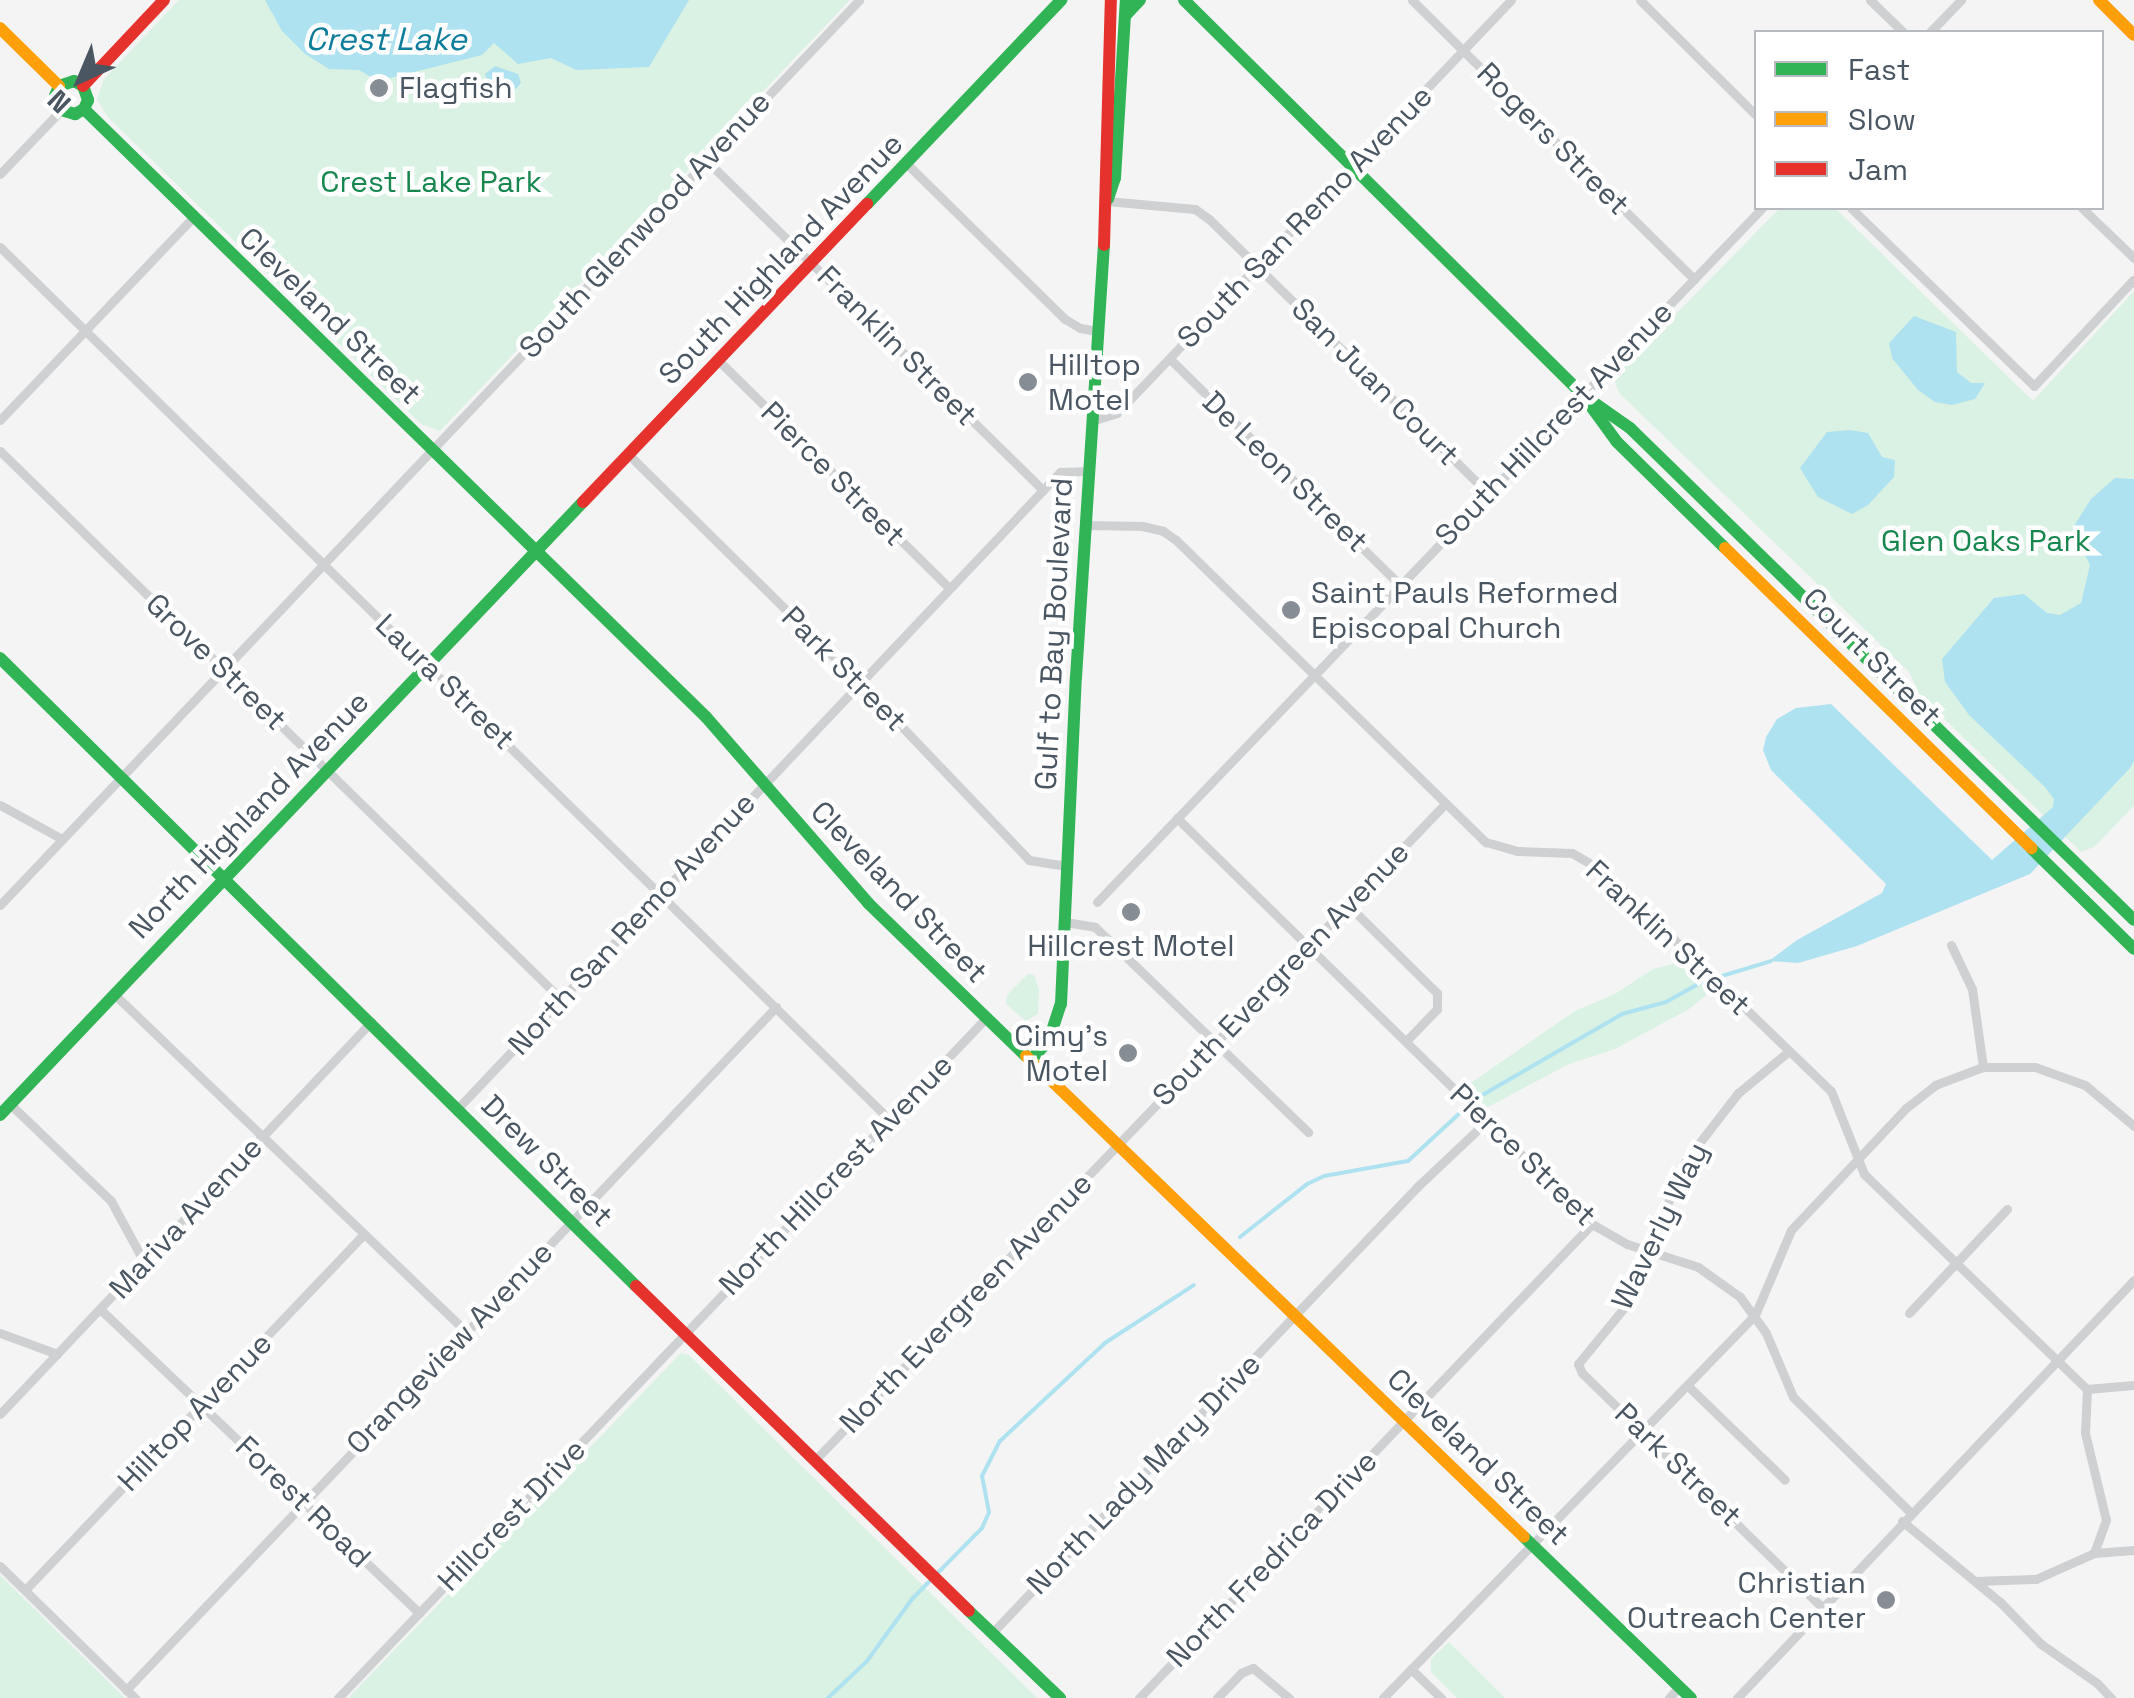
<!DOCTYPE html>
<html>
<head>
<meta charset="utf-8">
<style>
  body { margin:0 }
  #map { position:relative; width:2134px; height:1698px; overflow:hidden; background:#f4f4f4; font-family:"Space Grotesk",sans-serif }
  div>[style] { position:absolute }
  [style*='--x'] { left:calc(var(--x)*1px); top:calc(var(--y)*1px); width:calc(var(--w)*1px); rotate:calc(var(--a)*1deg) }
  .green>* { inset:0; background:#d9f2e3 }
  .water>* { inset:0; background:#aee2f0 }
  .stream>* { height:4px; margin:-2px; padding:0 2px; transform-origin:2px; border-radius:2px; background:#aee2f0 }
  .street>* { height:9px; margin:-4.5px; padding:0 4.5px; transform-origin:4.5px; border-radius:4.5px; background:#ced0d2 }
  .fast>* { height:12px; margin:-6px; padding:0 6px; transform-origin:6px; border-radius:6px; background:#30b455 }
  .slow>* { height:12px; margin:-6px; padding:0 6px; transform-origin:6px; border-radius:6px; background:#ff9f0a }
  .jam>* { height:12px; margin:-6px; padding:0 6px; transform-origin:6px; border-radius:6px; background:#e5322d }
  .dots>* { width:28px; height:28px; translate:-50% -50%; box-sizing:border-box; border:5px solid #fff; border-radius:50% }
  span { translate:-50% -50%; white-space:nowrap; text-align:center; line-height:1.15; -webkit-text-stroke:9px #fff; paint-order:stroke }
  .poi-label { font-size:30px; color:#4a5661 }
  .left { translate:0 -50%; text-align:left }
  .right { translate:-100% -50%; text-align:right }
  .street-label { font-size:30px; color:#4a5661 }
  .park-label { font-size:30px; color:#17864f }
  .water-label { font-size:32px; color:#0c7c9b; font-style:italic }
  .legend { position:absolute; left:1754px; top:30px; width:350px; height:180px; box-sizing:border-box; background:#fff; border:2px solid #b7bbc0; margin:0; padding:12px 18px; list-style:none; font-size:30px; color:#4a5661 }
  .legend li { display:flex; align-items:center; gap:20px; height:50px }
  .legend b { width:50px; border:2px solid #b7bbc0 }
  .north { position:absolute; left:30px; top:30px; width:100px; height:100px; -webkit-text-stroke:8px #fff; paint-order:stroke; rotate:224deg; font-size:28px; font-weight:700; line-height:40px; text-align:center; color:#4a5661 }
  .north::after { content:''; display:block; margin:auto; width:35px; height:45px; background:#4a5661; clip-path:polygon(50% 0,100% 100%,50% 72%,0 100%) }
</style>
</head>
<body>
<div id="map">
  <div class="green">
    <div style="clip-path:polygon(179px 0,850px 0,440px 431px,421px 424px,107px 116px,97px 99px,104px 79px)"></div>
    <div style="clip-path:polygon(1780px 208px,1835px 208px,2033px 401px,2134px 291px,2134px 806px,2094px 847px,2081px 852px,1920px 695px,1909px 672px,1619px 393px,1615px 382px,1623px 368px)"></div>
    <div style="clip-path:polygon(1680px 962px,1709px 993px,1689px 1009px,1615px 1049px,1569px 1064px,1486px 1108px,1465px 1087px,1575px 1011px,1615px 994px,1653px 969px)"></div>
    <div style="clip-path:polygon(1028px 974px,1034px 975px,1039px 990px,1038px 1014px,1026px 1021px,1006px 1004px,1007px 995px)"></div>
    <div style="clip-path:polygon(681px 1353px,689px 1355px,1037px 1698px,348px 1698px)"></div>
    <div style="clip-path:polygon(0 1575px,125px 1698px,0 1698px)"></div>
    <div style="clip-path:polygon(1449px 1642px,1505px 1698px,1457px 1698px,1431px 1672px,1431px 1659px)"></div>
  </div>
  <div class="water">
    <div style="clip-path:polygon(265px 0,689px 0,649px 67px,576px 70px,551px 58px,518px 64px,494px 43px,482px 55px,378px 81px,359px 70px,329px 69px,305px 54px,282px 31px)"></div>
    <div style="clip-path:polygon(495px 66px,518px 74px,521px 83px,514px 91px,490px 88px,485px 74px)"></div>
    <div style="clip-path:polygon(1914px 316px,1956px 332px,1957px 372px,1971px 383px,1985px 383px,1975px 399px,1952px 405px,1935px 402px,1918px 390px,1892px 358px,1889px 343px)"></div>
    <div style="clip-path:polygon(1850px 430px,1868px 433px,1882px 457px,1895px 460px,1894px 477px,1868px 505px,1852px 514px,1818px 497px,1800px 468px,1827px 432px)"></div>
    <div style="clip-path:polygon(2115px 478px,2134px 479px,2134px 761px,2130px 768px,2030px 874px,1857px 946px,1798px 963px,1769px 961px,1797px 940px,1882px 893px,1886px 884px,1771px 770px,1763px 750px,1766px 737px,1777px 719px,1796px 708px,1831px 704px,1992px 860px,2053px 807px,2054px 799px,2045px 787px,1969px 715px,1945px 682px,1942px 659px,1994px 598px,2024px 594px,2047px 613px,2060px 615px,2081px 603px,2090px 565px,2072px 529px,2091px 499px)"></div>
  </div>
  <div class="stream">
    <div style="--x:1479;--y:1097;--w:165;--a:-30.1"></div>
    <div style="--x:1622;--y:1014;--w:46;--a:-15.3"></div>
    <div style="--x:1666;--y:1002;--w:41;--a:-29.1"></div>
    <div style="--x:1702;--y:982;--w:72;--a:-16.9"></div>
    <div style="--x:1240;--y:1237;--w:85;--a:-38.3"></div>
    <div style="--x:1307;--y:1184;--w:19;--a:-25"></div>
    <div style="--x:1324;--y:1176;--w:85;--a:-10.1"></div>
    <div style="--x:1408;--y:1161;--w:74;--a:-42.8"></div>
    <div style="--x:828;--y:1698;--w:54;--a:-43.5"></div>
    <div style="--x:867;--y:1661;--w:77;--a:-54"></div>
    <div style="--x:912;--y:1599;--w:100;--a:-45.4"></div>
    <div style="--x:982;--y:1528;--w:17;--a:-66"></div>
    <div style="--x:989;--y:1512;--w:37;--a:-101"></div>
    <div style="--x:982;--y:1476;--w:39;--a:-63"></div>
    <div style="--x:1000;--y:1441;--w:144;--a:-43"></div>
    <div style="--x:1105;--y:1343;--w:106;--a:-33.1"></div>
  </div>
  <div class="street">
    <div style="--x:1412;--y:0;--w:397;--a:44.7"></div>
    <div style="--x:1640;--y:0;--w:163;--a:44.8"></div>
    <div style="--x:1870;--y:0;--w:46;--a:44.1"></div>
    <div style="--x:1930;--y:32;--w:45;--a:-45.9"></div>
    <div style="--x:707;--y:161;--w:470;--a:44.4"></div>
    <div style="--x:906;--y:163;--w:223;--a:44.5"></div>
    <div style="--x:1065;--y:319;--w:17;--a:31"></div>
    <div style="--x:1080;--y:328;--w:17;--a:10"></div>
    <div style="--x:0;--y:174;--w:88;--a:-46.4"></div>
    <div style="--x:1107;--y:201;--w:88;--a:5.2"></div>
    <div style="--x:1195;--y:209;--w:17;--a:36"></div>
    <div style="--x:1209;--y:219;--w:391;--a:44.5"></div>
    <div style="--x:1851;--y:208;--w:255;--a:44.2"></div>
    <div style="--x:2034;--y:386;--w:146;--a:-46.9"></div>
    <div style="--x:2082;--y:208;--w:72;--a:43.9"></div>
    <div style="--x:0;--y:247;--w:1245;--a:44.45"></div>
    <div style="--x:1170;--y:359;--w:321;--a:44.5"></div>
    <div style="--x:718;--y:360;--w:325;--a:44.6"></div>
    <div style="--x:0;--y:420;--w:280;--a:-46.4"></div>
    <div style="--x:1091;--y:421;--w:27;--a:-17"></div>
    <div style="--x:1117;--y:413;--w:571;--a:-46.35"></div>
    <div style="--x:0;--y:451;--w:784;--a:44.33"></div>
    <div style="--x:629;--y:455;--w:325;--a:44.6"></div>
    <div style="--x:860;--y:683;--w:245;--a:46.3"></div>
    <div style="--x:1029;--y:860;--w:37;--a:9"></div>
    <div style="--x:1085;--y:525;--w:57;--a:1"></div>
    <div style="--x:1142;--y:526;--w:22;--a:13"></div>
    <div style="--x:1163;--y:531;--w:16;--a:35"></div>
    <div style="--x:1176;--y:540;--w:433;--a:44.3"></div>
    <div style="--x:1486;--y:842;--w:33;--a:16"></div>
    <div style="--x:1518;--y:851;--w:54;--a:2.1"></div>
    <div style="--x:1572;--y:853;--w:36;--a:30"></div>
    <div style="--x:1603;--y:871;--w:317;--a:44"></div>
    <div style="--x:1831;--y:1091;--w:89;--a:68.3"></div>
    <div style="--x:1864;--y:1174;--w:310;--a:44"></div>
    <div style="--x:0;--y:805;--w:71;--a:28.7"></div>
    <div style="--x:1177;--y:818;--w:581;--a:44.37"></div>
    <div style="--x:1592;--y:1224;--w:40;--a:29.7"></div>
    <div style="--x:1627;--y:1244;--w:75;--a:17.9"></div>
    <div style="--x:1698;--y:1267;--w:52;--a:35.5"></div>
    <div style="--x:1740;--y:1297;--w:44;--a:54.2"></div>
    <div style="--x:1766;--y:1333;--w:69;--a:67.1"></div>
    <div style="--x:1793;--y:1397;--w:164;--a:44.5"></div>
    <div style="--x:1097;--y:902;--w:961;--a:-46.22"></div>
    <div style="--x:1347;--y:904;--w:127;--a:44.7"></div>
    <div style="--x:1437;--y:993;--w:16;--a:90"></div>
    <div style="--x:1437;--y:1009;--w:45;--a:134.1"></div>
    <div style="--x:0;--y:905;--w:1248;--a:-46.49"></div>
    <div style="--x:1065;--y:922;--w:30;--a:9"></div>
    <div style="--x:1095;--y:927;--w:296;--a:43.9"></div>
    <div style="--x:1951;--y:945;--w:49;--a:64.5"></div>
    <div style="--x:1972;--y:989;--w:79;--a:82"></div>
    <div style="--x:114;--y:994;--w:487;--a:43.8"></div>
    <div style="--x:1789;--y:1051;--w:66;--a:140.5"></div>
    <div style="--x:1738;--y:1093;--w:85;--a:127.8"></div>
    <div style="--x:1686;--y:1160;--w:162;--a:112.9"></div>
    <div style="--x:1623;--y:1309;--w:71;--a:129.3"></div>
    <div style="--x:1578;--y:1364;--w:10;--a:66"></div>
    <div style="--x:1582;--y:1373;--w:335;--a:44.3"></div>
    <div style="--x:10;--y:1104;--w:140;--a:43.8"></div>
    <div style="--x:111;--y:1201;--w:69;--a:61.6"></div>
    <div style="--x:458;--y:1108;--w:876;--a:-46.57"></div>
    <div style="--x:1060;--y:472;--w:28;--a:-2"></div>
    <div style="--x:100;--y:1309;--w:441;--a:43.6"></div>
    <div style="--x:1909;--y:1313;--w:143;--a:-46.7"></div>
    <div style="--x:0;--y:1333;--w:61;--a:20.2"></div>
    <div style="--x:1687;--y:1385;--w:136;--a:44.1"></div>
    <div style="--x:2087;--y:1389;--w:44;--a:92.6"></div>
    <div style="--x:2085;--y:1433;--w:89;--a:76.4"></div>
    <div style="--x:2106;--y:1520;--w:35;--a:110"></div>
    <div style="--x:2087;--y:1389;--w:47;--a:-4.9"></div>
    <div style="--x:0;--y:1414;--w:540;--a:-46.58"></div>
    <div style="--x:814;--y:1461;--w:911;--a:-46.16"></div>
    <div style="--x:1902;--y:1521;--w:127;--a:39.6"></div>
    <div style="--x:2000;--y:1602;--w:59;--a:45.7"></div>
    <div style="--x:2041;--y:1644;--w:68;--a:34.9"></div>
    <div style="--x:2097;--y:1683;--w:21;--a:47"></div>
    <div style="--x:0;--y:1566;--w:189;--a:44.4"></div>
    <div style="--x:1975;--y:1581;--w:61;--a:-1.9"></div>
    <div style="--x:2036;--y:1579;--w:64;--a:-24.1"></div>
    <div style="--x:2094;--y:1553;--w:40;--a:-4.3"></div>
    <div style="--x:25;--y:1590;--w:492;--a:-46.4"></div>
    <div style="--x:992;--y:1633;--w:617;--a:-46.38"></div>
    <div style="--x:1418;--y:1186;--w:95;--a:-43.3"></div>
    <div style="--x:1411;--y:1669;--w:42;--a:44"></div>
    <div style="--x:126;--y:1690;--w:943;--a:-46.42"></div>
    <div style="--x:338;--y:1698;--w:939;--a:-46.38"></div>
    <div style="--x:1139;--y:1698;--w:656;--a:-46.3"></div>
    <div style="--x:1217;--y:1698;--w:35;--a:-46"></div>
    <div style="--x:1241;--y:1673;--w:13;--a:-23"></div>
    <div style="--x:1253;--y:1668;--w:47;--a:39.8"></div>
    <div style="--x:1383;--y:1698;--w:534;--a:-45.83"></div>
    <div style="--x:1755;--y:1315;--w:92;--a:-67"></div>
    <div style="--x:1791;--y:1230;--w:168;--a:-46.7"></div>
    <div style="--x:1906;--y:1108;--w:37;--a:-38"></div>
    <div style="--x:1935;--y:1085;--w:51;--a:-20.6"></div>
    <div style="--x:1983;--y:1067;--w:52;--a:0"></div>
    <div style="--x:2035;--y:1067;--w:53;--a:19.8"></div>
    <div style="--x:2085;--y:1085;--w:64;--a:39.9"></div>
    <div style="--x:1669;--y:1698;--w:15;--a:-48"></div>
    <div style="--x:1737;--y:1698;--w:576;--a:-46.48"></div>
  </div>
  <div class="fast">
    <div style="--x:1184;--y:0;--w:560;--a:44.71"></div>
    <div style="--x:1582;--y:394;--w:59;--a:53.9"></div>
    <div style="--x:1617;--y:442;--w:151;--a:44.5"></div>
    <div style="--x:1125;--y:16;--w:22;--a:-47"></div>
    <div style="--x:59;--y:86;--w:16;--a:-18"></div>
    <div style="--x:74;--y:81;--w:10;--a:29"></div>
    <div style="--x:83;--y:86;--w:15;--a:70"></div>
    <div style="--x:88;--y:100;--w:10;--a:114"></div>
    <div style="--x:59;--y:86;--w:11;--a:112"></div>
    <div style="--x:55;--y:96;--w:15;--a:67"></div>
    <div style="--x:61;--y:110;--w:15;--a:16"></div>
    <div style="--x:75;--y:114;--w:10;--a:-29"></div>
    <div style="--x:84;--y:109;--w:870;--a:44.35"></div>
    <div style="--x:706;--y:717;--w:247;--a:48.9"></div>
    <div style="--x:868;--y:903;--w:220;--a:44.1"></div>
    <div style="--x:1108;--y:199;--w:22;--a:-72"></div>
    <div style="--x:1115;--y:178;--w:178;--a:-86.5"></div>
    <div style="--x:867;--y:204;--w:282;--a:-46.4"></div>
    <div style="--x:1590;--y:400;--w:49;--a:35"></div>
    <div style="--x:1630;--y:428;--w:704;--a:44.31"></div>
    <div style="--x:0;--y:658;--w:894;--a:44.64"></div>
    <div style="--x:2031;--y:848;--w:144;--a:44.4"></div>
    <div style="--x:1030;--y:1061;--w:28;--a:-48"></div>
    <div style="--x:1049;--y:1040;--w:38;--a:-72"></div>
    <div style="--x:1061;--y:1004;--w:327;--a:-87.4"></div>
    <div style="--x:1076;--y:677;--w:433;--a:-86.3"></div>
    <div style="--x:0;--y:1115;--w:846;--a:-46.44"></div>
    <div style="--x:1524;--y:1537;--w:232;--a:44"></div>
    <div style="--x:969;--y:1611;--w:126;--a:43.7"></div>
  </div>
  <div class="slow">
    <div style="--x:2099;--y:0;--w:49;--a:45"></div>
    <div style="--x:0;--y:28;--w:83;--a:44.5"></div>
    <div style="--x:1725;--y:548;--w:429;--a:44.4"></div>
    <div style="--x:1026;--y:1056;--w:692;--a:44.01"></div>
  </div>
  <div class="jam">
    <div style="--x:83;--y:86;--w:118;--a:-46.7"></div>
    <div style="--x:1104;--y:245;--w:245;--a:-88.4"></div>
    <div style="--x:583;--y:502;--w:412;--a:-46.4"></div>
    <div style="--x:636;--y:1286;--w:465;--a:44.3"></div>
  </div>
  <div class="dots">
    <div style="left:379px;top:88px;background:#868d94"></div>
    <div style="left:1028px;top:382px;background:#868d94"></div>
    <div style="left:1291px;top:610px;background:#868d94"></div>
    <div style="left:1131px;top:912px;background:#868d94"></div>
    <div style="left:1128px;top:1053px;background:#868d94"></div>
    <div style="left:1886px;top:1600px;background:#868d94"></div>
  </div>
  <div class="poi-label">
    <span class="left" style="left:399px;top:88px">Flagfish</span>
    <span class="left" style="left:1048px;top:382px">Hilltop<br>Motel</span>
    <span class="left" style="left:1311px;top:610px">Saint Pauls Reformed<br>Episcopal Church</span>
    <span style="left:1131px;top:946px">Hillcrest Motel</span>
    <span class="right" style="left:1108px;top:1053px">Cimy's<br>Motel</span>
    <span class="right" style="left:1866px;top:1600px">Christian<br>Outreach Center</span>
  </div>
  <div class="street-label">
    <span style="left:1553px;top:139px;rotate:45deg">Rogers Street</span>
    <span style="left:1305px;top:217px;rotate:-46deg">South San Remo Avenue</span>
    <span style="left:645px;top:225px;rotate:-47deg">South Glenwood Avenue</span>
    <span style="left:781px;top:259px;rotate:-46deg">South Highland Avenue</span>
    <span style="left:330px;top:316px;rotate:44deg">Cleveland Street</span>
    <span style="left:897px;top:346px;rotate:45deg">Franklin Street</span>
    <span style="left:1375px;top:382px;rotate:45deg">San Juan Court</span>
    <span style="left:1554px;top:424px;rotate:-46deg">South Hillcrest Avenue</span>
    <span style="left:1285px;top:472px;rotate:44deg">De Leon Street</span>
    <span style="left:833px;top:474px;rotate:45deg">Pierce Street</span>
    <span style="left:1054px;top:634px;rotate:-87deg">Gulf to Bay Boulevard</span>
    <span style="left:1872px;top:657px;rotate:45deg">Court Street</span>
    <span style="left:216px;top:662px;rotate:44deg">Grove Street</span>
    <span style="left:844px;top:669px;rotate:45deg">Park Street</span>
    <span style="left:445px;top:682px;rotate:44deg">Laura Street</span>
    <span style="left:249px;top:815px;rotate:-46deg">North Highland Avenue</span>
    <span style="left:899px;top:892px;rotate:46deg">Cleveland Street</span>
    <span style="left:632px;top:924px;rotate:-47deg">North San Remo Avenue</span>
    <span style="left:1668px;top:938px;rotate:43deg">Franklin Street</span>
    <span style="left:1281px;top:974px;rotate:-46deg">South Evergreen Avenue</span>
    <span style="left:1523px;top:1155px;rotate:44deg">Pierce Street</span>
    <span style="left:547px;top:1161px;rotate:45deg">Drew Street</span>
    <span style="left:836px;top:1175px;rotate:-46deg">North Hillcrest Avenue</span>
    <span style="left:186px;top:1218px;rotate:-47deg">Mariva Avenue</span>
    <span style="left:1660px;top:1226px;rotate:-64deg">Waverly Way</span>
    <span style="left:966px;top:1303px;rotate:-46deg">North Evergreen Avenue</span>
    <span style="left:450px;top:1348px;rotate:-46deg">Orangeview Avenue</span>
    <span style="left:195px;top:1412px;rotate:-46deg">Hilltop Avenue</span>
    <span style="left:1478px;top:1457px;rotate:44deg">Cleveland Street</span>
    <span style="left:1678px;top:1465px;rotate:44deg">Park Street</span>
    <span style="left:1144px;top:1474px;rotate:-46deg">North Lady Mary Drive</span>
    <span style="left:303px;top:1502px;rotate:44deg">Forest Road</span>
    <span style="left:512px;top:1515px;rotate:-46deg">Hillcrest Drive</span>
    <span style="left:1272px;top:1559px;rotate:-46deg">North Fredrica Drive</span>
  </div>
  <div class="park-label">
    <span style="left:431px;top:182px">Crest Lake Park</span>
    <span style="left:1986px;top:541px">Glen Oaks Park</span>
  </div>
  <div class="water-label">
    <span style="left:386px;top:39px">Crest Lake</span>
  </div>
  <ul class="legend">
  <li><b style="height:12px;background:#30b455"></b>Fast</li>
  <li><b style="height:12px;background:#ff9f0a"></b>Slow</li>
  <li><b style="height:12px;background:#e5322d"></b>Jam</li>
  </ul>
  <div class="north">N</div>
</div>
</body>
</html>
